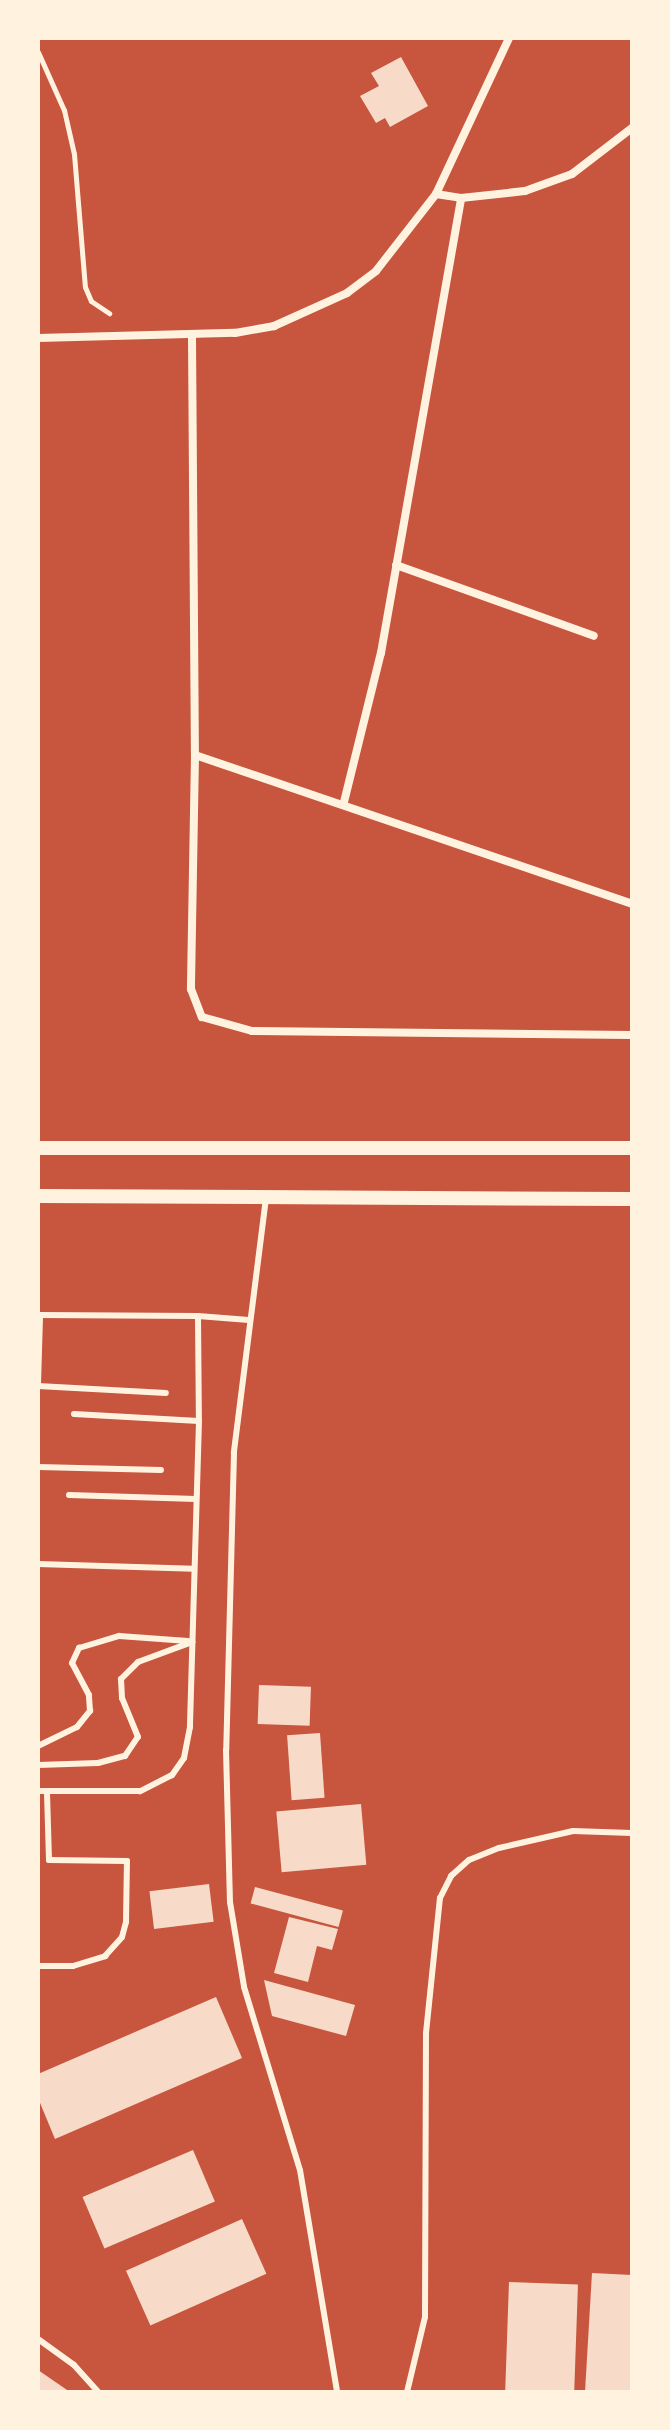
<!DOCTYPE html>
<html>
<head>
<meta charset="utf-8">
<style>
  body { margin:0 }
  #map { position:relative; width:670px; height:2430px; overflow:hidden; background:#c8553d; font-family:"IBM Plex Serif",serif }
  div>[style] { position:absolute }
  [style*='--x'] { left:calc(var(--x)*1px); top:calc(var(--y)*1px); width:calc(var(--w)*1px); rotate:calc(var(--a)*1deg) }
  .building>* { inset:0; background:#f7dbc8; transform-origin:0 0 }
  .path>* { height:5px; margin:-2.5px; padding:0 2.5px; transform-origin:2.5px; border-radius:2.5px; background:#fff3e0 }
  .service>* { height:6px; margin:-3px; padding:0 3px; transform-origin:3px; border-radius:3px; background:#fff3e0 }
  .minor>* { height:8px; margin:-4px; padding:0 4px; transform-origin:4px; border-radius:4px; background:#fff3e0 }
  .tertiary>* { height:14px; margin:-7px; padding:0 7px; transform-origin:7px; border-radius:7px; background:#fff3e0 }
  span { translate:-50% -50%; white-space:nowrap; text-align:center; line-height:1.15; -webkit-text-stroke:7px #fff3e0; paint-order:stroke }
  .frame { position:absolute; inset:0; border:40px solid #fff3e0; pointer-events:none }
</style>
</head>
<body>
<div id="map">
  <div class="building">
    <div style="clip-path:polygon(401px 57px,428px 106px,390px 127px,385px 118px,376px 123px,360px 96px,379px 86px,371px 73px)"></div>
    <div style="left:259px;top:1685px;width:52px;height:39px;rotate:2deg"></div>
    <div style="left:320px;top:1733px;width:65px;height:33px;rotate:86deg"></div>
    <div style="left:361px;top:1804px;width:61px;height:85px;rotate:85deg"></div>
    <div style="left:209px;top:1884px;width:38px;height:60px;rotate:83deg"></div>
    <div style="left:255px;top:1887px;width:91px;height:17px;rotate:15deg"></div>
    <div style="clip-path:polygon(289px 1917px,338px 1929px,332px 1950px,317px 1946px,308px 1982px,274px 1973px)"></div>
    <div style="clip-path:polygon(264px 1980px,355px 2005px,346px 2036px,272px 2016px)"></div>
    <div style="clip-path:polygon(216px 1997px,242px 2058px,55px 2139px,38px 2098px,38px 2074px)"></div>
    <div style="left:193px;top:2150px;width:56px;height:120px;rotate:67deg"></div>
    <div style="left:242px;top:2219px;width:60px;height:127px;rotate:66deg"></div>
    <div style="clip-path:polygon(592px 2273px,632px 2275px,632px 2392px,585px 2392px)"></div>
    <div style="left:509px;top:2282px;width:69px;height:110px;rotate:2deg"></div>
    <div style="clip-path:polygon(38px 2370px,70px 2392px,38px 2392px)"></div>
  </div>
  <div class="path">
    <div style="--x:38;--y:52;--w:64;--a:65.9"></div>
    <div style="--x:64;--y:110;--w:45;--a:77.2"></div>
    <div style="--x:74;--y:154;--w:133;--a:85.3"></div>
    <div style="--x:85;--y:287;--w:15;--a:67"></div>
    <div style="--x:91;--y:301;--w:22;--a:34"></div>
  </div>
  <div class="service">
    <div style="--x:266;--y:1198;--w:257;--a:97.2"></div>
    <div style="--x:234;--y:1453;--w:297;--a:91.5"></div>
    <div style="--x:226;--y:1750;--w:152;--a:88.5"></div>
    <div style="--x:230;--y:1902;--w:86;--a:80.6"></div>
    <div style="--x:244;--y:1987;--w:191;--a:73"></div>
    <div style="--x:300;--y:2170;--w:225;--a:80.5"></div>
    <div style="--x:38;--y:1315;--w:160;--a:0.4"></div>
    <div style="--x:198;--y:1316;--w:105;--a:89.5"></div>
    <div style="--x:199;--y:1421;--w:306;--a:91.7"></div>
    <div style="--x:190;--y:1727;--w:32;--a:101"></div>
    <div style="--x:184;--y:1758;--w:21;--a:125"></div>
    <div style="--x:172;--y:1775;--w:36;--a:153"></div>
    <div style="--x:140;--y:1791;--w:102;--a:180"></div>
    <div style="--x:198;--y:1316;--w:51;--a:4.5"></div>
    <div style="--x:38;--y:1384;--w:68;--a:-88.3"></div>
    <div style="--x:38;--y:1386;--w:128;--a:3.1"></div>
    <div style="--x:74;--y:1414;--w:125;--a:3.2"></div>
    <div style="--x:38;--y:1467;--w:123;--a:1.4"></div>
    <div style="--x:69;--y:1495;--w:127;--a:1.8"></div>
    <div style="--x:38;--y:1564;--w:155;--a:1.8"></div>
    <div style="--x:38;--y:1746;--w:43;--a:-26"></div>
    <div style="--x:77;--y:1727;--w:21;--a:-51"></div>
    <div style="--x:90;--y:1711;--w:16;--a:-94"></div>
    <div style="--x:89;--y:1695;--w:36;--a:-118"></div>
    <div style="--x:72;--y:1663;--w:17;--a:-65"></div>
    <div style="--x:79;--y:1648;--w:42;--a:-16.7"></div>
    <div style="--x:119;--y:1636;--w:69;--a:4.1"></div>
    <div style="--x:38;--y:1765;--w:60;--a:-1.9"></div>
    <div style="--x:98;--y:1763;--w:28;--a:-15"></div>
    <div style="--x:125;--y:1756;--w:23;--a:-56"></div>
    <div style="--x:138;--y:1737;--w:42;--a:-112.3"></div>
    <div style="--x:122;--y:1698;--w:19;--a:-93"></div>
    <div style="--x:121;--y:1679;--w:24;--a:-45"></div>
    <div style="--x:138;--y:1662;--w:58;--a:-20.3"></div>
    <div style="--x:38;--y:1966;--w:35;--a:0"></div>
    <div style="--x:73;--y:1966;--w:34;--a:-17"></div>
    <div style="--x:105;--y:1956;--w:25;--a:-48"></div>
    <div style="--x:122;--y:1937;--w:16;--a:-75"></div>
    <div style="--x:126;--y:1922;--w:61;--a:-89.1"></div>
    <div style="--x:127;--y:1861;--w:78;--a:-179.3"></div>
    <div style="--x:49;--y:1860;--w:69;--a:-91.7"></div>
    <div style="--x:38;--y:2339;--w:44;--a:35.8"></div>
    <div style="--x:74;--y:2365;--w:36;--a:48"></div>
    <div style="--x:407;--y:2392;--w:77;--a:-76.5"></div>
    <div style="--x:425;--y:2317;--w:284;--a:-89.8"></div>
    <div style="--x:426;--y:2033;--w:136;--a:-84.1"></div>
    <div style="--x:440;--y:1898;--w:25;--a:-63"></div>
    <div style="--x:451;--y:1876;--w:24;--a:-42"></div>
    <div style="--x:469;--y:1860;--w:32;--a:-22"></div>
    <div style="--x:499;--y:1848;--w:76;--a:-12.9"></div>
    <div style="--x:573;--y:1831;--w:59;--a:1.9"></div>
  </div>
  <div class="minor">
    <div style="--x:436;--y:194;--w:25;--a:9"></div>
    <div style="--x:461;--y:198;--w:64;--a:-6.2"></div>
    <div style="--x:525;--y:191;--w:50;--a:-19.9"></div>
    <div style="--x:572;--y:174;--w:76;--a:-37.5"></div>
    <div style="--x:192;--y:336;--w:419;--a:89.6"></div>
    <div style="--x:195;--y:755;--w:234;--a:91"></div>
    <div style="--x:191;--y:989;--w:30;--a:69"></div>
    <div style="--x:202;--y:1017;--w:52;--a:15.6"></div>
    <div style="--x:252;--y:1031;--w:380;--a:0.6"></div>
    <div style="--x:38;--y:338;--w:197;--a:-1.5"></div>
    <div style="--x:235;--y:333;--w:40;--a:-10"></div>
    <div style="--x:274;--y:326;--w:80;--a:-24.3"></div>
    <div style="--x:347;--y:293;--w:36;--a:-37"></div>
    <div style="--x:376;--y:271;--w:98;--a:-52.1"></div>
    <div style="--x:436;--y:194;--w:172;--a:-64.9"></div>
    <div style="--x:396;--y:565;--w:210;--a:19.7"></div>
    <div style="--x:195;--y:755;--w:462;--a:18.8"></div>
    <div style="--x:344;--y:802;--w:154;--a:-76.1"></div>
    <div style="--x:381;--y:653;--w:462;--a:-80"></div>
  </div>
  <div class="tertiary">
    <div style="--x:38;--y:1148;--w:594;--a:0"></div>
    <div style="--x:38;--y:1196;--w:594;--a:0.29"></div>
  </div>
  <div class="frame"></div>
</div>
</body>
</html>
